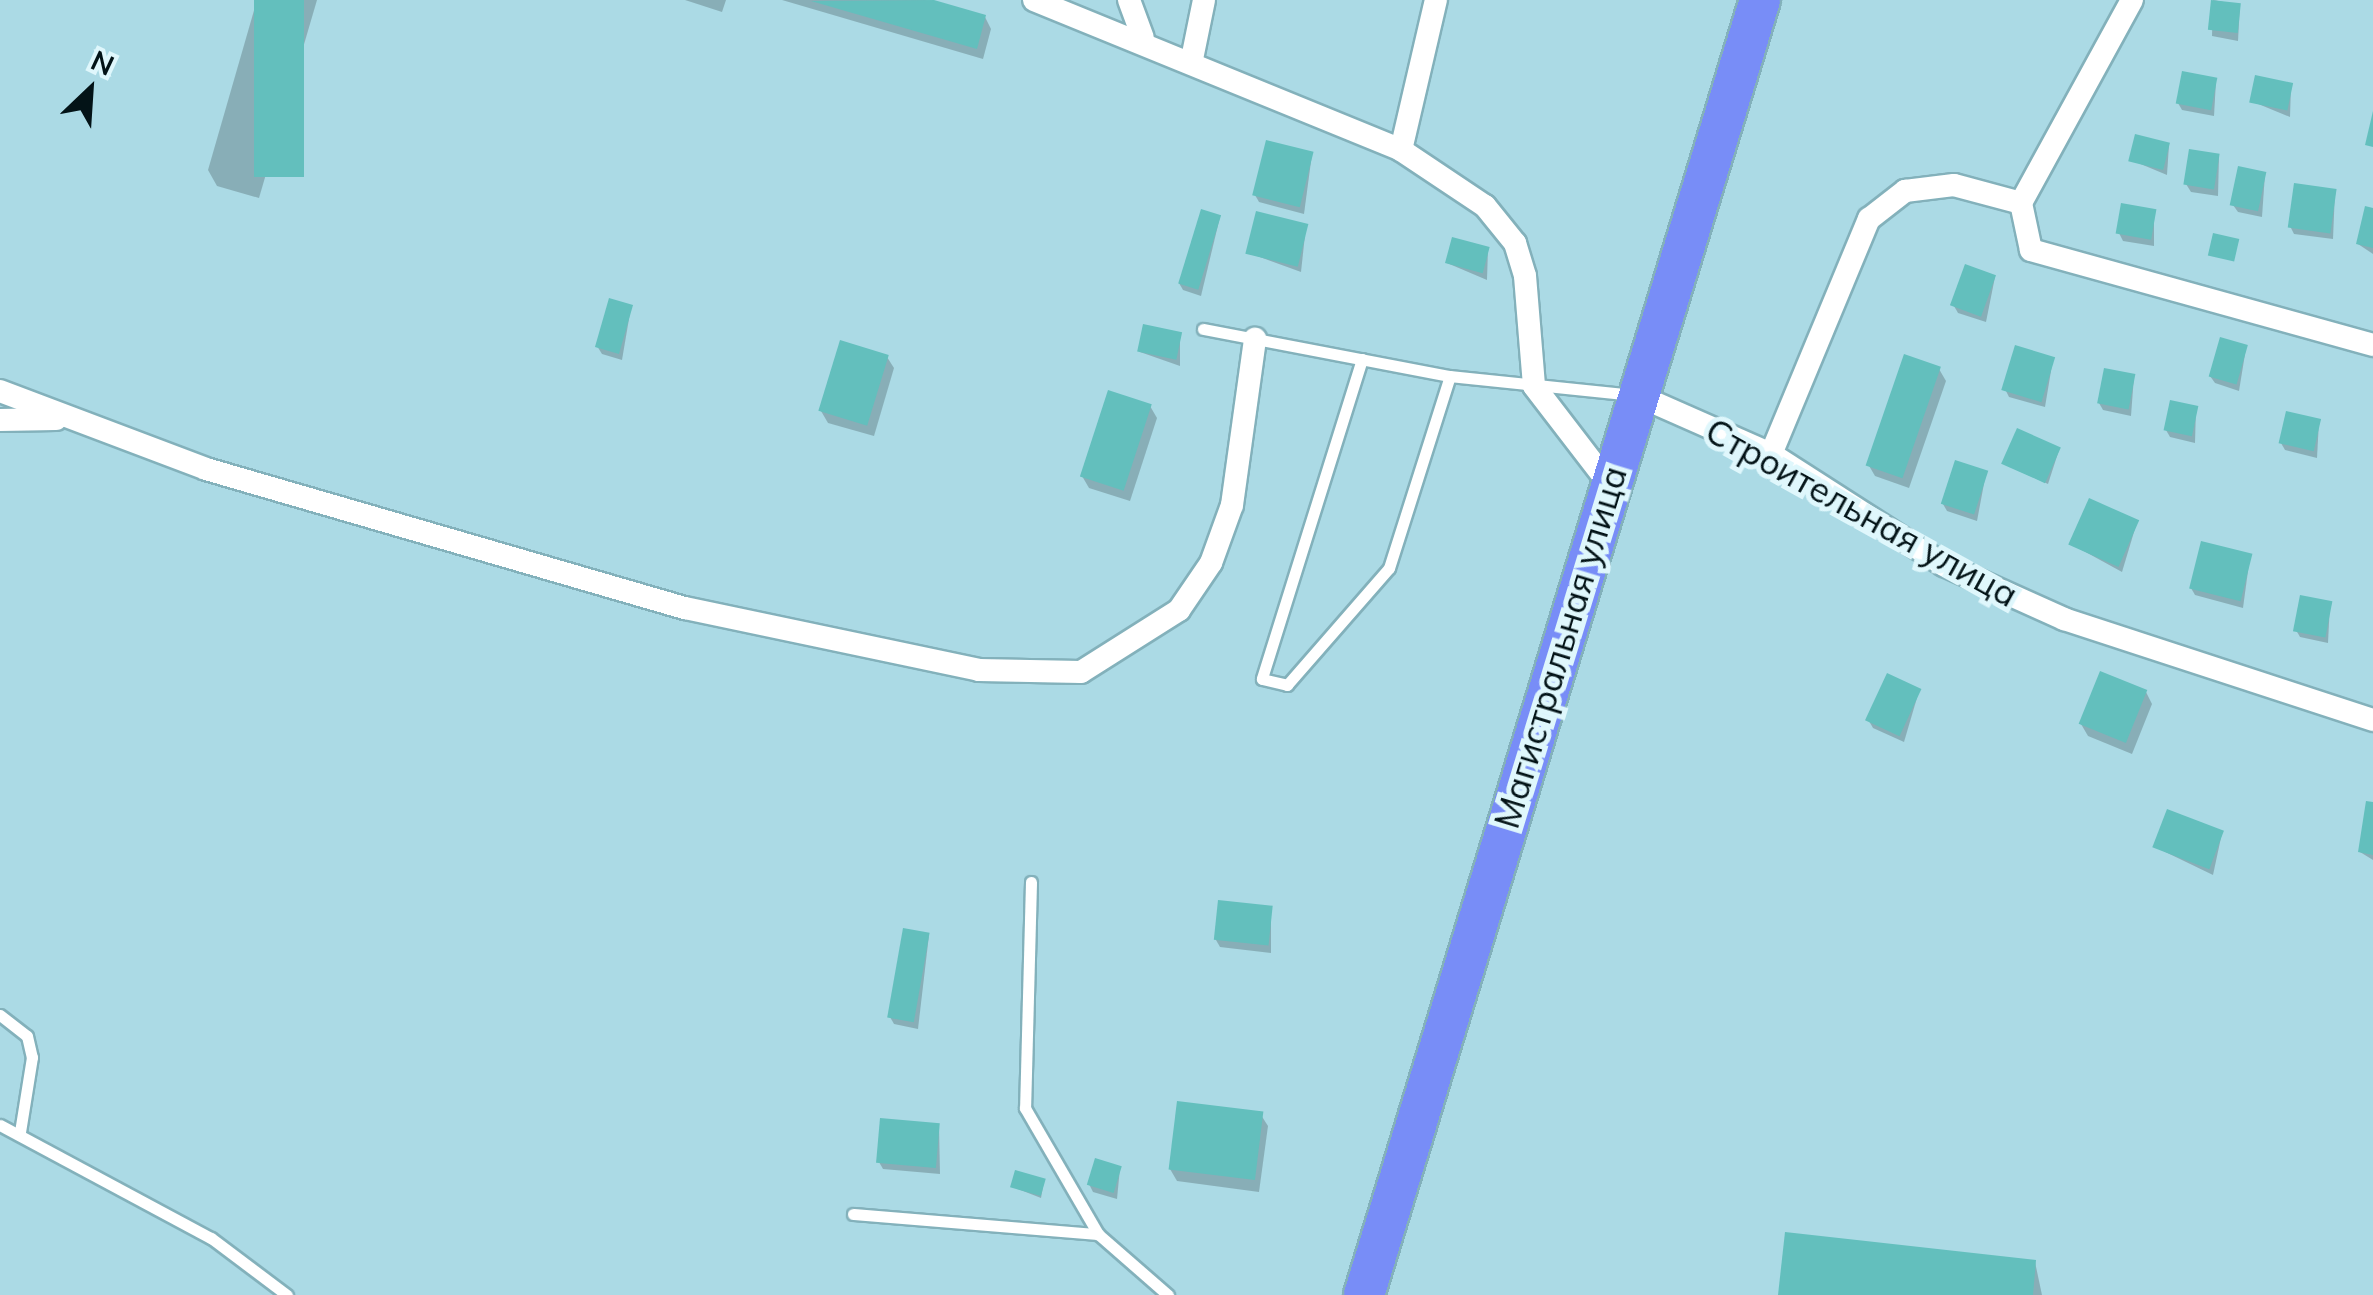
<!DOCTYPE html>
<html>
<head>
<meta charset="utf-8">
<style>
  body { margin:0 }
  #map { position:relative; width:2373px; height:1295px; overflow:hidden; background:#abdae5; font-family:Mulish,sans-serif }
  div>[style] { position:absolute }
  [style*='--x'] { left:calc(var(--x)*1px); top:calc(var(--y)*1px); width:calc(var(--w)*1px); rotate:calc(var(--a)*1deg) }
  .shadow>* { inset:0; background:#0003 }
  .building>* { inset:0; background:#63bfbd; transform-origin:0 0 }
  .roads { filter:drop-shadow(2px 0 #83b1bb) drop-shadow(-2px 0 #83b1bb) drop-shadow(0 2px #83b1bb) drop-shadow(0 -2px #83b1bb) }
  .lane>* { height:11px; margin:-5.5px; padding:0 5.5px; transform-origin:5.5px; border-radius:5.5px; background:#fff }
  .street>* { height:22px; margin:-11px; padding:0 11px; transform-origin:11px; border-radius:11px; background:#fff }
  .highway>* { height:40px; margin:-20px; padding:0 20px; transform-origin:20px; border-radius:20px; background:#788df7 }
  span { translate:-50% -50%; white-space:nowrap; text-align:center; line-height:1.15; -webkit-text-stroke:10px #dff7fc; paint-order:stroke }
  .street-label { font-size:35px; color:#031317 }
  .north { position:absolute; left:40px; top:40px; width:100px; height:100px; -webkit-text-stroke:8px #dff7fc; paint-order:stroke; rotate:25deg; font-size:28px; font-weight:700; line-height:40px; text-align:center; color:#031317 }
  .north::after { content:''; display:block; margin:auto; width:35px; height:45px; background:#031317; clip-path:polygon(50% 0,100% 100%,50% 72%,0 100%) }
</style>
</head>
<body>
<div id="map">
  <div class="shadow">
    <div style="clip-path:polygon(257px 0,317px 0,259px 198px,217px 186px,208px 170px)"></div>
    <div style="clip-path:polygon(685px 0,726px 0,722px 12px)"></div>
    <div style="clip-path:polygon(782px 0,925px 0,985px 17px,991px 29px,983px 59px)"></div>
    <div style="clip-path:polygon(2213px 0,2240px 5px,2238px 41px,2212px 36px)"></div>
    <div style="clip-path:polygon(2216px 81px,2214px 116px,2182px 110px,2178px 103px)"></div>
    <div style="clip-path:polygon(2291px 85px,2290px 117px,2251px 101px)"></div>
    <div style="clip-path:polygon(2169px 145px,2167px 175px,2131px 160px)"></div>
    <div style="clip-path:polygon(1312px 154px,1304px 214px,1259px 202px,1255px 195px)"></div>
    <div style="clip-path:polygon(2219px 156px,2218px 196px,2191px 192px,2186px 184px)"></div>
    <div style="clip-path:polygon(2265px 174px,2262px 217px,2238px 212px,2233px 205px)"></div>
    <div style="clip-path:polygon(2335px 191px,2333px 239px,2294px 234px,2290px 226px)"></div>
    <div style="clip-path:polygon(2154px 211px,2154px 246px,2123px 241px,2119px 233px)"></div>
    <div style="clip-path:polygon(2373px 211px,2373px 254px,2358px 244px)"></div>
    <div style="clip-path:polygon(1220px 217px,1201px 296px,1183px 290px,1179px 283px)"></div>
    <div style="clip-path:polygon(1306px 226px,1301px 272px,1249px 253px)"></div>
    <div style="clip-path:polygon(1488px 249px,1487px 280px,1447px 263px)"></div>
    <div style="clip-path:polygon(1995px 277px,1986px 322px,1958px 313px,1954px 306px)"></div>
    <div style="clip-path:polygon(631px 307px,622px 360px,602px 354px,597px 346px)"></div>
    <div style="clip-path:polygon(1180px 334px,1180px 366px,1140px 352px)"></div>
    <div style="clip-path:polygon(2246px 348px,2239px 391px,2215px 383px,2210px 376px)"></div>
    <div style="clip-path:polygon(887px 357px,894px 368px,874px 436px,828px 423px,821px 411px)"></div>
    <div style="clip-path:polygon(2053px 359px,2045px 407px,2009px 397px,2005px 389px)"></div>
    <div style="clip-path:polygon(1939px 369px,1946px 381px,1909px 488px,1875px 476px,1868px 464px)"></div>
    <div style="clip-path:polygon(2134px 376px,2131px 416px,2103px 410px,2099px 403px)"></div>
    <div style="clip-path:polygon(1150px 406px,1157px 418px,1130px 501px,1089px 488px,1082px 476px)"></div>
    <div style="clip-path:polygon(2196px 408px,2195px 443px,2170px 437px,2166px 430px)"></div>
    <div style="clip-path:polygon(2319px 421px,2317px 458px,2285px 450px,2281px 443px)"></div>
    <div style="clip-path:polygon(2059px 450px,2048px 484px,2004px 464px)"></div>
    <div style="clip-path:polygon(1986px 473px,1977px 521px,1947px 511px,1943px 504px)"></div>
    <div style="clip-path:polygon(2137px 522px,2122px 572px,2071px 544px)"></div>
    <div style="clip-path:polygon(2250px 556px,2243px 608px,2195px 595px,2191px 588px)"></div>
    <div style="clip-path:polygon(2330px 603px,2328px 643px,2300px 637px,2296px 630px)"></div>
    <div style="clip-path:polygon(1919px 691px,1904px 742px,1873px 728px,1869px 721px)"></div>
    <div style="clip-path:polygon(2146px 692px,2152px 704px,2132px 754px,2088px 736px,2081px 724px)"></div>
    <div style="clip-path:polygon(2373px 805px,2373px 860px,2360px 852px)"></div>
    <div style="clip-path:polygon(2222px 833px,2213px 875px,2155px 847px)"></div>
    <div style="clip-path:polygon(1271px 909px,1271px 953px,1220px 947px,1216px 940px)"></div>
    <div style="clip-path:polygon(929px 935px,918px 1029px,894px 1024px,890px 1017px)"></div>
    <div style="clip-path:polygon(1261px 1115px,1268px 1126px,1259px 1192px,1177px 1181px,1170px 1169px)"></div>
    <div style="clip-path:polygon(939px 1126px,940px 1174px,883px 1169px,879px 1162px)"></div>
    <div style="clip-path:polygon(1120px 1168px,1117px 1199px,1093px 1192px,1089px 1184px)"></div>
    <div style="clip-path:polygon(1044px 1181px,1041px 1198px,1013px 1187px)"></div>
    <div style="clip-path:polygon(2035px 1262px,2042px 1295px,1781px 1295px)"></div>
  </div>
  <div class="building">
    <div style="left:254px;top:0;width:50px;height:177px"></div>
    <div style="clip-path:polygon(934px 0,986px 15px,977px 49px,811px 1px)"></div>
    <div style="left:2211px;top:0;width:30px;height:30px;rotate:6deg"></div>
    <div style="left:2182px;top:71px;width:36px;height:33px;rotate:11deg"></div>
    <div style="left:2255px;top:75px;width:39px;height:28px;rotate:12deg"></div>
    <div style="clip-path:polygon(2373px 111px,2373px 147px,2365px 145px)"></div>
    <div style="left:2135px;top:134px;width:36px;height:28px;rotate:14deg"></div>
    <div style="left:1266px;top:140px;width:49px;height:57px;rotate:14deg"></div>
    <div style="left:2189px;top:149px;width:31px;height:36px;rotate:9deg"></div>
    <div style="left:2238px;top:166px;width:29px;height:40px;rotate:12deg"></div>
    <div style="left:2294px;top:183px;width:43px;height:45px;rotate:8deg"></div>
    <div style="left:2121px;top:203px;width:36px;height:31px;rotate:10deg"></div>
    <div style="clip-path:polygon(2365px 206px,2373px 208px,2373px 248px,2356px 244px)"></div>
    <div style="left:1201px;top:209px;width:21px;height:78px;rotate:17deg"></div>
    <div style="left:1256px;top:211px;width:54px;height:44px;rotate:14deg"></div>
    <div style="left:2213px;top:233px;width:27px;height:23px;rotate:13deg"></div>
    <div style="left:1452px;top:237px;width:39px;height:27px;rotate:15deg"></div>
    <div style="left:1965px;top:264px;width:33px;height:44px;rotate:20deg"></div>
    <div style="left:609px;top:298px;width:25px;height:51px;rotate:16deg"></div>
    <div style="left:1143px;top:324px;width:40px;height:28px;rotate:12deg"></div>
    <div style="left:2220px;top:337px;width:29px;height:41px;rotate:16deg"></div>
    <div style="left:840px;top:340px;width:51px;height:74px;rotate:17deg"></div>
    <div style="left:2015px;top:345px;width:42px;height:47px;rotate:17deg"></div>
    <div style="left:1904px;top:354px;width:39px;height:118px;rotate:19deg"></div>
    <div style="left:2104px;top:368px;width:32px;height:36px;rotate:11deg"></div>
    <div style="left:1108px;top:390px;width:46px;height:91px;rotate:18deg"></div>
    <div style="left:2170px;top:400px;width:29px;height:31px;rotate:12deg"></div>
    <div style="left:2286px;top:411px;width:36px;height:33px;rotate:13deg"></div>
    <div style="left:2017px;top:428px;width:48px;height:39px;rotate:24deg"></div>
    <div style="left:1955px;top:460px;width:35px;height:46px;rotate:18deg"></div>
    <div style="left:2089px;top:498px;width:55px;height:51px;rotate:24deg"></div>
    <div style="left:2201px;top:541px;width:53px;height:49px;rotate:14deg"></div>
    <div style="left:2300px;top:595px;width:33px;height:37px;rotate:11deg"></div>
    <div style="left:2100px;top:671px;width:51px;height:57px;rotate:22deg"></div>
    <div style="left:1887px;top:673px;width:38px;height:52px;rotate:25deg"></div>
    <div style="clip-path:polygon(2366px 801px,2373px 802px,2373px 855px,2358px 852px)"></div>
    <div style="left:2167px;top:809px;width:61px;height:41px;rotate:21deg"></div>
    <div style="left:1218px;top:900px;width:55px;height:40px;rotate:6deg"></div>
    <div style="left:903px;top:928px;width:27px;height:91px;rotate:10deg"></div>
    <div style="left:1177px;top:1101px;width:87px;height:69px;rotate:7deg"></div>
    <div style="left:880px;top:1118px;width:60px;height:45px;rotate:5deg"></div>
    <div style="left:1095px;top:1158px;width:28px;height:28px;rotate:17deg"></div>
    <div style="left:1015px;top:1170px;width:32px;height:18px;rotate:16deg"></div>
    <div style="clip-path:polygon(1785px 1232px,2036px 1260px,2033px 1295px,1778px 1295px)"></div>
  </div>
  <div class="roads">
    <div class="lane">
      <div style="--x:1203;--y:329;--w:251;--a:10.8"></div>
      <div style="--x:1450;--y:376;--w:184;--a:5.9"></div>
      <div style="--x:1362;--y:359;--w:335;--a:107.4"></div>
      <div style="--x:1262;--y:679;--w:26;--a:13"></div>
      <div style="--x:1287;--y:685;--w:155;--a:-48.9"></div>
      <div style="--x:1389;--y:568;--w:201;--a:-72.4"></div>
      <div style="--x:1031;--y:882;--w:226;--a:91.5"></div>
      <div style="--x:1025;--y:1108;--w:146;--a:59.9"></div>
      <div style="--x:0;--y:1015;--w:34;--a:38"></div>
      <div style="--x:27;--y:1036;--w:22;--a:77"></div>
      <div style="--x:32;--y:1057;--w:76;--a:99.1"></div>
      <div style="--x:0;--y:1125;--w:239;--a:28.2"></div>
      <div style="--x:211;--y:1238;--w:95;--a:36.9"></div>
      <div style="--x:853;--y:1214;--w:246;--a:4.7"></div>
      <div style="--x:1098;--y:1234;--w:93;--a:41.1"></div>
    </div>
    <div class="street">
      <div style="--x:1034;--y:0;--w:396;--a:22.2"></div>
      <div style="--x:1401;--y:150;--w:101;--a:33.7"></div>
      <div style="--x:1485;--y:206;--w:48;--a:51"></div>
      <div style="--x:1515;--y:243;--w:34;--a:73"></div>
      <div style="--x:1525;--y:276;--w:110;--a:85.3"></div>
      <div style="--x:1534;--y:386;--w:125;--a:52.5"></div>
      <div style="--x:1129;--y:0;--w:40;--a:69.8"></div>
      <div style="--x:2132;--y:0;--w:231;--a:118.7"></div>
      <div style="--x:2021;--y:203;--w:48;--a:78"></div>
      <div style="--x:2031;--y:250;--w:355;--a:15.5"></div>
      <div style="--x:1192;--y:59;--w:60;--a:-78.5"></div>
      <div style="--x:1401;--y:150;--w:154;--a:-76.9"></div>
      <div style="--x:0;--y:391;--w:220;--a:20.7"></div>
      <div style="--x:206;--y:469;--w:499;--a:16.2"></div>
      <div style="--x:685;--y:608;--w:300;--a:11.9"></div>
      <div style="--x:979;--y:670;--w:102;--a:1.1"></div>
      <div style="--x:1081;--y:672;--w:116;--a:-32.3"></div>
      <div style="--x:1179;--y:610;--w:57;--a:-55.8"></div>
      <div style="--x:1211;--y:563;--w:62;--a:-70.1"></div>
      <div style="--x:1232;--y:505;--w:168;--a:-82.1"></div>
      <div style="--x:1637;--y:395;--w:146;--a:23.8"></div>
      <div style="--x:1771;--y:454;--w:206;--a:32.7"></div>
      <div style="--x:1944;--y:565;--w:132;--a:24.2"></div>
      <div style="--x:2064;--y:619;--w:325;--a:18.1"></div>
      <div style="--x:0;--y:420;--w:56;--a:-1"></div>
      <div style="--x:1771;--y:454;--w:255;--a:-67.4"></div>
      <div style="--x:1869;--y:219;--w:46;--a:-37.9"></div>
      <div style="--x:1905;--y:191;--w:49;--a:-7"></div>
      <div style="--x:1954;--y:185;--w:69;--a:15"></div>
    </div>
    <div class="highway">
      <div style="--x:1364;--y:1295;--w:1354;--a:-73"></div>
    </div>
  </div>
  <div class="street-label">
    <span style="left:1862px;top:512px;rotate:29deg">Строительная улица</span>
    <span style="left:1560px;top:647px;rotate:-73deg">Магистральная улица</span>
  </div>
  <div class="north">N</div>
</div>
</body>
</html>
